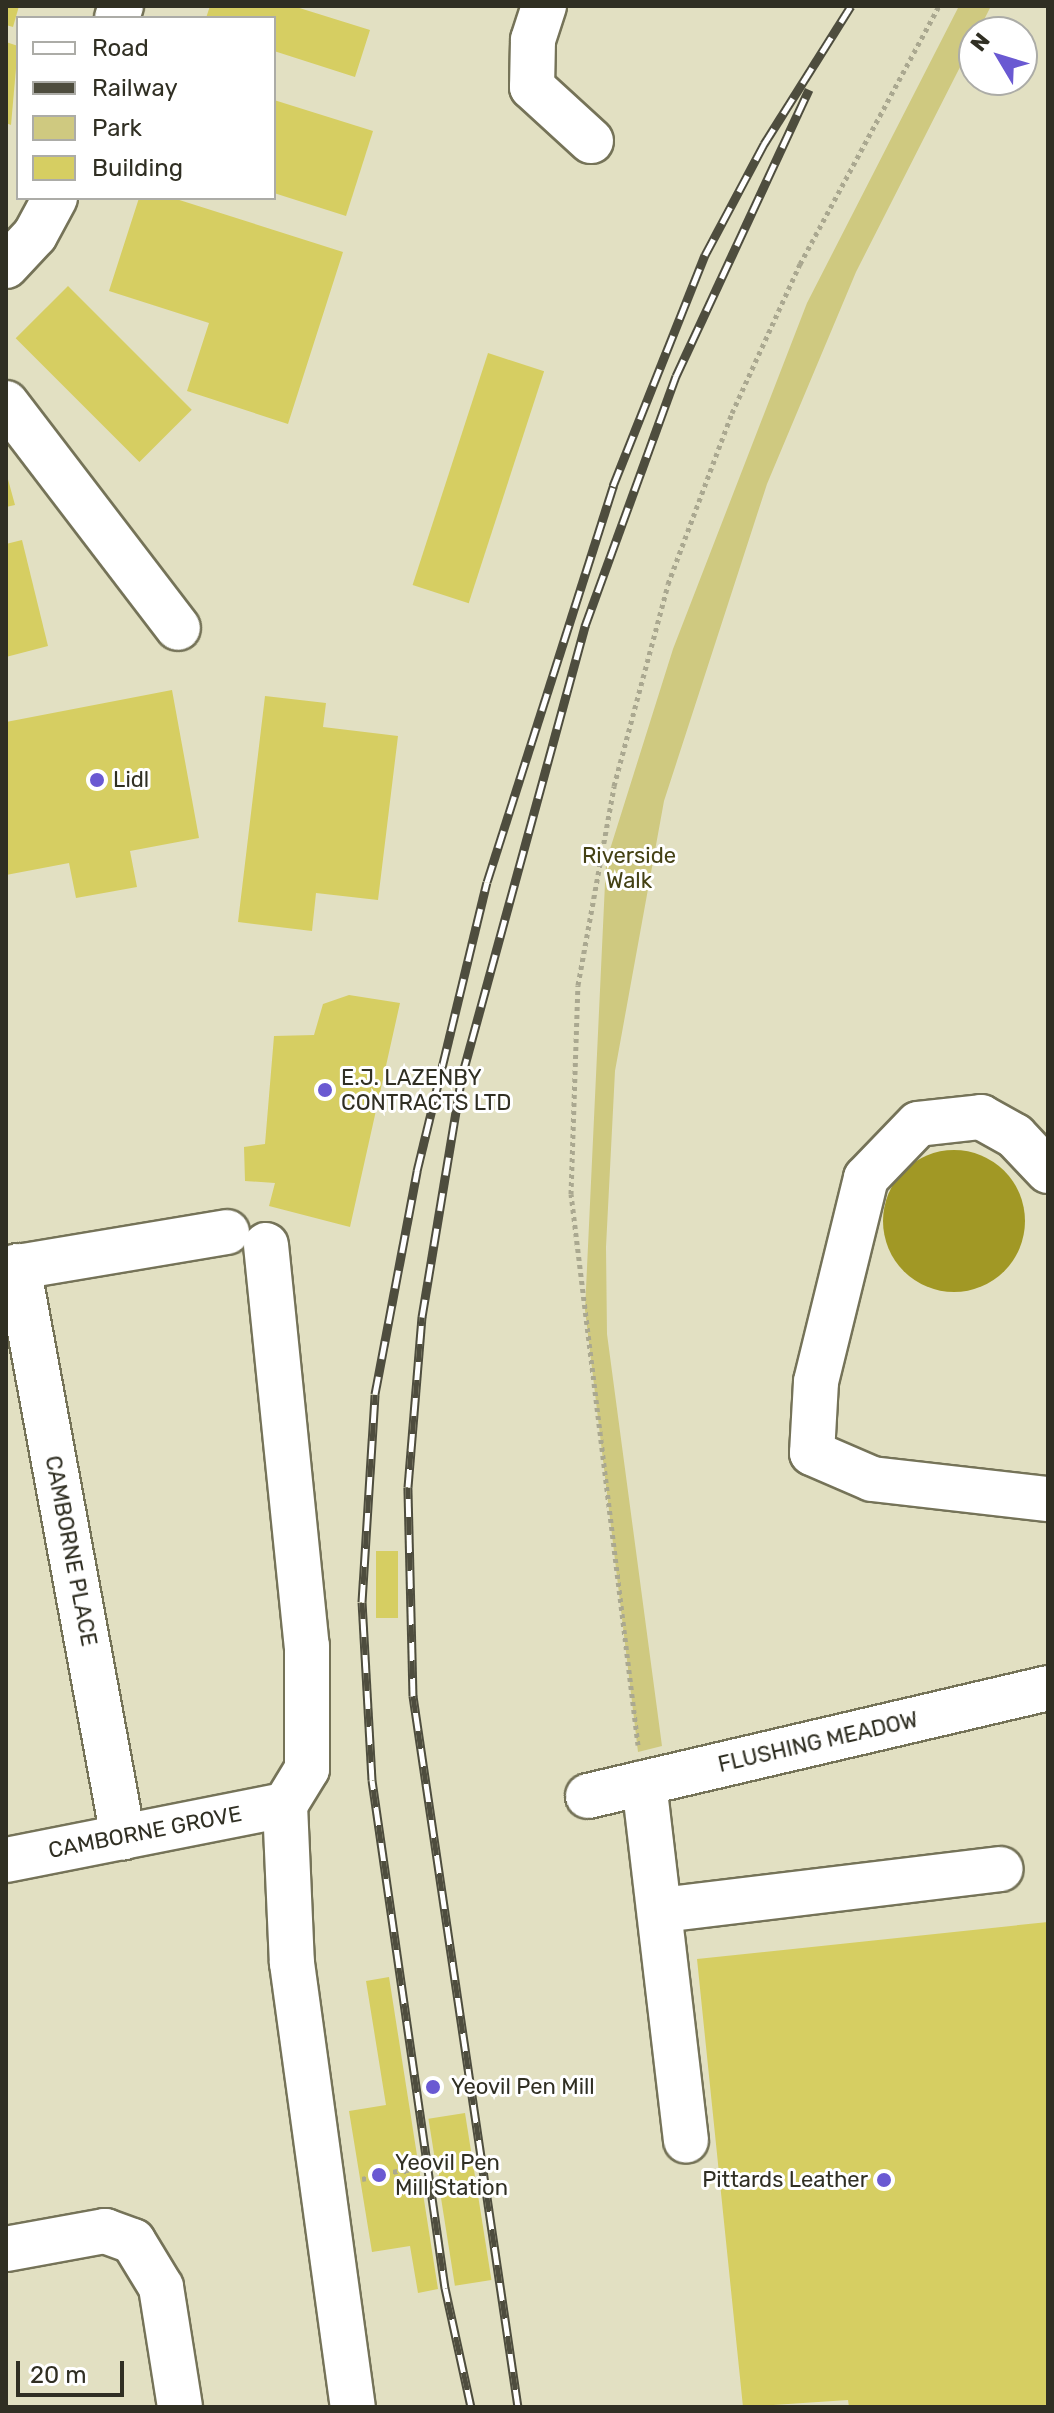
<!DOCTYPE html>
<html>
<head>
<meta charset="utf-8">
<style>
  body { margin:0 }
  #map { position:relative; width:1054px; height:2413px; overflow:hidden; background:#e2e0c2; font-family:Rubik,sans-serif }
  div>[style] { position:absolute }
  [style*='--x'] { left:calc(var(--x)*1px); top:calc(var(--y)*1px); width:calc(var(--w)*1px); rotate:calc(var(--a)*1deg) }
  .green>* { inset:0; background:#cfc980 }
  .water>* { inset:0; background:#a19825 }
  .round { border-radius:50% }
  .building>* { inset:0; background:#d6ce62; transform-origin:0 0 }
  .path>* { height:5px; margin-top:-2.5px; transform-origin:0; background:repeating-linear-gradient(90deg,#aaa890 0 4px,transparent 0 8px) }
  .roads { filter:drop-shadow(2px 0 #757358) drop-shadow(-2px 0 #757358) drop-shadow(0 2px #757358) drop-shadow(0 -2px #757358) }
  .minor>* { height:44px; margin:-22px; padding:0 22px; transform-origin:22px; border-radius:22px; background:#fff }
  .rail>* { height:9px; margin-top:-4.5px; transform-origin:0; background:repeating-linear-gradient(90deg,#fff 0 18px,#4e4d3e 0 36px); box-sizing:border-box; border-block:2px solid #4e4d3e }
  .dots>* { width:22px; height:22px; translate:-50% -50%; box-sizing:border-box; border:4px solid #fff; border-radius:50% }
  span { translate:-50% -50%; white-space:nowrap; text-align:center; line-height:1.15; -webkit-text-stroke:6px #fff; paint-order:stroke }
  .poi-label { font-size:22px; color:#302f23 }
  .left { translate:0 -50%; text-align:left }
  .right { translate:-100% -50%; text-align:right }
  .park-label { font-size:22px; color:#444114 }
  .street-label { font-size:22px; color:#302f23 }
  .frame { position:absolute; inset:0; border:8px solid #302f23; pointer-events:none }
  .legend { position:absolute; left:16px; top:16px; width:260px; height:184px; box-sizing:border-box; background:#fff; border:2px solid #acaca7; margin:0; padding:10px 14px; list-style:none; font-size:24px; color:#302f23 }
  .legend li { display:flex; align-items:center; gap:16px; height:40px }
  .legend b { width:40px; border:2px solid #acaca7 }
  .north { position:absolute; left:958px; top:16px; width:80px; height:80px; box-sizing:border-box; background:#fff; border:2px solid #acaca7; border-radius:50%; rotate:308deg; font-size:22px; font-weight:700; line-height:32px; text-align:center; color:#302f23 }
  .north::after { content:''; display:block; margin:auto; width:28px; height:36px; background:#6a59d2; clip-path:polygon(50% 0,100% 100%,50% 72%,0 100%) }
  .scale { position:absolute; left:16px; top:2361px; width:108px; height:36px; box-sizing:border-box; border:4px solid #302f23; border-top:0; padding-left:10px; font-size:24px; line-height:28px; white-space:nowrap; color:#302f23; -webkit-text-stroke:6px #fff; paint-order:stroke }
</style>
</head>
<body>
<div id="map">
  <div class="green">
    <div style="clip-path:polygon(959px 6px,991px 6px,856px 272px,767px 484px,664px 801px,615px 1071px,606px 1247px,607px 1334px,662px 1746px,638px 1752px,585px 1310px,606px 862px,673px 649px,807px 303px)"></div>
  </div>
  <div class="water">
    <div class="round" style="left:883px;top:1150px;width:142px;height:142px"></div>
  </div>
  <div class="building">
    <div style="clip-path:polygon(6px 6px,19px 6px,13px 27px,6px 25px)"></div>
    <div style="clip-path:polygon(210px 6px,293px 6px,370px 30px,355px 77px,274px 51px,274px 18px,206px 18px)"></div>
    <div style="clip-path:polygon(6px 42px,18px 46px,11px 125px,6px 123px)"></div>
    <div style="clip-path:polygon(274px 100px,373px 131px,346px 216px,274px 193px)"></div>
    <div style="clip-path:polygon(139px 198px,173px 198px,343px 252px,288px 424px,187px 391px,209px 323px,109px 291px)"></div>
    <div style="left:68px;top:286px;width:175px;height:74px;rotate:45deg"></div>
    <div style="left:488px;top:353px;width:59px;height:244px;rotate:18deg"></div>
    <div style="clip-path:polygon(6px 472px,15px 505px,6px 507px)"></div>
    <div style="clip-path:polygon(22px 540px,48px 646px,6px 657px,6px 544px)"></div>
    <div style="clip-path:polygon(172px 690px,199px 838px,130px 851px,137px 887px,76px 898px,69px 863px,6px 875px,6px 722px)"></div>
    <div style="clip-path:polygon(265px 696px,326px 703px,323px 727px,398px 736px,378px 900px,316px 893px,312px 931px,238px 922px)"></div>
    <div style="clip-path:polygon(349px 995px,400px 1003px,350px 1227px,269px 1206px,275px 1183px,245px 1181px,244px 1147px,265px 1144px,274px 1036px,314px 1035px,323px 1004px)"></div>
    <div style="left:376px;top:1551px;width:22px;height:67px"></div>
    <div style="clip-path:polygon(1048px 1922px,1048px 2407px,849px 2407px,848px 2400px,743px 2407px,697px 1959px)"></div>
    <div style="clip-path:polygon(389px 1977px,438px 2289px,418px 2293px,410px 2246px,372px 2252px,349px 2111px,386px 2105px,366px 1981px)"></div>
    <div style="left:465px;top:2113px;width:169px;height:37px;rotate:81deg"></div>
  </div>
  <div class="path">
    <div style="--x:638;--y:1745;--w:555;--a:-96.93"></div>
    <div style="--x:571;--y:1194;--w:209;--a:-88.1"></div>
    <div style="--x:578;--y:985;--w:202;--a:-79.7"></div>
    <div style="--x:614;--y:786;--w:209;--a:-75"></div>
    <div style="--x:668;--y:584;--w:183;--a:-69.5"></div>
    <div style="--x:732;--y:413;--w:164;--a:-65.5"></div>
    <div style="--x:800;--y:264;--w:293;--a:-61.7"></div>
    <div style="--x:362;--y:2179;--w:45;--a:-12.8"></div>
    <div style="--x:406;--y:2169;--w:19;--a:84"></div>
  </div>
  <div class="roads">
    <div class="minor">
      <div style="--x:544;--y:6;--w:36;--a:108"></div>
      <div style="--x:533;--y:40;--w:47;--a:91.2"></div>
      <div style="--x:532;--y:87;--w:80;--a:42.5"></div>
      <div style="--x:117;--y:18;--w:13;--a:-72"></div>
      <div style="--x:6;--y:266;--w:42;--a:-46.9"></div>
      <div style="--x:35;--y:235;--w:42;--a:-61.6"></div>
      <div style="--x:6;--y:403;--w:283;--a:52.6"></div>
      <div style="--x:1048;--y:1171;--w:48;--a:-133.3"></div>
      <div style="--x:1015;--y:1136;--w:39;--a:-151"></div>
      <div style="--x:981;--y:1117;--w:63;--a:173.7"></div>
      <div style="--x:918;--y:1124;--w:75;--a:133.9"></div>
      <div style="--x:866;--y:1178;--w:210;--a:103.8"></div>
      <div style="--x:816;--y:1382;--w:71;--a:93.2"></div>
      <div style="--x:812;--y:1453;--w:65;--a:23.4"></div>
      <div style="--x:872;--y:1479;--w:177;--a:6.5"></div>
      <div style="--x:266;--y:1245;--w:403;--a:84.2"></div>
      <div style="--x:307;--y:1646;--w:123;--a:90"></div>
      <div style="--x:307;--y:1769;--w:42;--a:121.4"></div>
      <div style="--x:285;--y:1805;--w:158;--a:87.5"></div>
      <div style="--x:292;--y:1963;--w:448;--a:82.2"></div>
      <div style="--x:18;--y:1266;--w:581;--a:79.58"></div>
      <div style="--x:6;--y:1269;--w:224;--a:-9.5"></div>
      <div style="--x:644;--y:1783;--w:360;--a:83.3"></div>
      <div style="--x:588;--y:1796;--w:473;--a:-13.2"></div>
      <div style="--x:6;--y:1860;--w:284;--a:-11.2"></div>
      <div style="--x:662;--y:1910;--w:341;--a:-6.9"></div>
      <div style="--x:6;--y:2249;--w:101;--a:-10.3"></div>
      <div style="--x:105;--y:2231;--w:30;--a:20"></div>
      <div style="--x:133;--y:2241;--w:54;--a:58.7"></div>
      <div style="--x:161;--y:2287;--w:121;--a:81"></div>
    </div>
  </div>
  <div class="rail">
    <div style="--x:471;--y:2407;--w:122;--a:-102.3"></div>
    <div style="--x:445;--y:2288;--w:513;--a:-98.18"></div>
    <div style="--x:372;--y:1780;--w:178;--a:-93.2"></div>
    <div style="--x:362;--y:1602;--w:208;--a:-86.4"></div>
    <div style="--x:375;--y:1394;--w:227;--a:-79.3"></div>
    <div style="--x:417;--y:1171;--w:297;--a:-76.4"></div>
    <div style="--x:487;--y:882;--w:416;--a:-72.3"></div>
    <div style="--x:613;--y:486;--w:249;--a:-68.3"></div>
    <div style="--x:705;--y:255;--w:126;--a:-62"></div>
    <div style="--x:764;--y:144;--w:163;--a:-57.8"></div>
    <div style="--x:518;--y:2407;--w:719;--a:-98.4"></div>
    <div style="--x:413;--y:1696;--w:209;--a:-91.4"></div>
    <div style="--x:408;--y:1487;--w:171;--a:-85.3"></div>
    <div style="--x:422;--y:1317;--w:244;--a:-80.6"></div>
    <div style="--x:462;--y:1076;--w:467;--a:-74.7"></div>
    <div style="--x:585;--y:626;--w:266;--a:-70"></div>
    <div style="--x:676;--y:376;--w:316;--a:-65.1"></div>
  </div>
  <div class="dots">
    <div style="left:97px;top:780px;background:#6a59d2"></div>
    <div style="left:325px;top:1090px;background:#6a59d2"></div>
    <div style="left:433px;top:2087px;background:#6a59d2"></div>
    <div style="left:379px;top:2175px;background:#6a59d2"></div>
    <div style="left:884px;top:2180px;background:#6a59d2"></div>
  </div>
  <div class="poi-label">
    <span class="left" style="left:113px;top:780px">Lidl</span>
    <span class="left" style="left:341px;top:1090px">E.J. LAZENBY<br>CONTRACTS LTD</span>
    <span class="left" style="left:451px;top:2087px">Yeovil Pen Mill</span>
    <span class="left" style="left:395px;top:2175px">Yeovil Pen<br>Mill Station</span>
    <span class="right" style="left:868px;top:2180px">Pittards Leather</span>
  </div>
  <div class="park-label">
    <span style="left:629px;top:868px">Riverside<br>Walk</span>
  </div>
  <div class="street-label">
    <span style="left:71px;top:1551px;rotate:79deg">CAMBORNE PLACE</span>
    <span style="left:818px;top:1742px;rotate:-13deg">FLUSHING MEADOW</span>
    <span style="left:145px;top:1832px;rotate:-11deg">CAMBORNE GROVE</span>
  </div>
  <div class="frame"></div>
  <ul class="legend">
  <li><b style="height:10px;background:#fff"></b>Road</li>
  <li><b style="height:10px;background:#4e4d3e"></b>Railway</li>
  <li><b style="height:22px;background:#cfc980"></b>Park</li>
  <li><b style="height:22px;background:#d6ce62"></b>Building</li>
  </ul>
  <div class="north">N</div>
  <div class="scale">20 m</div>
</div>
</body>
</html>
